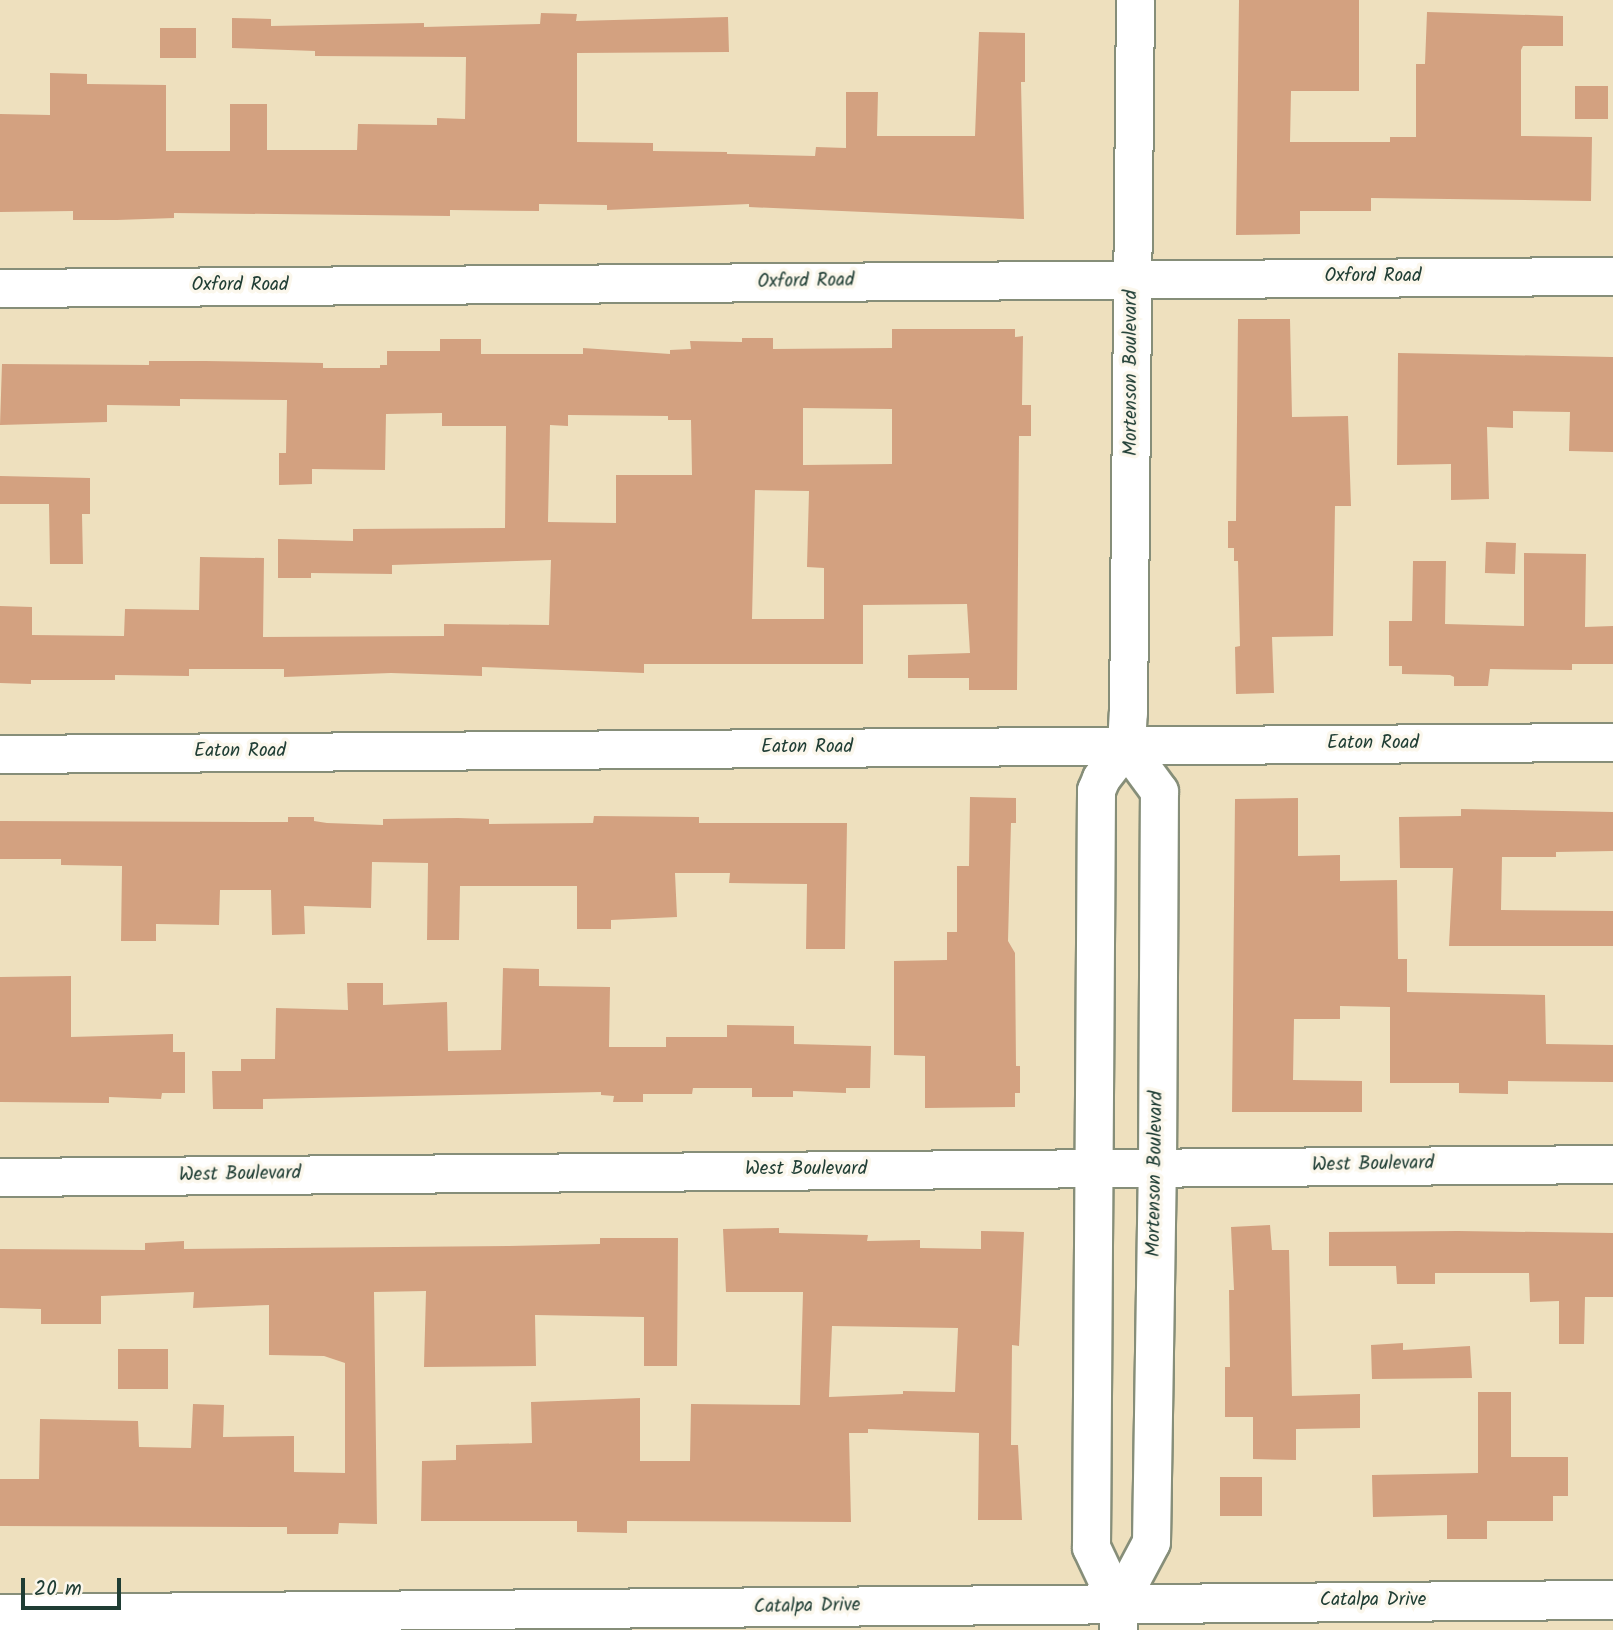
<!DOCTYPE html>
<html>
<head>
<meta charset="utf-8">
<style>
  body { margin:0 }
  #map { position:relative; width:1613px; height:1630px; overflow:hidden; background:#eee0be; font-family:Kalam,sans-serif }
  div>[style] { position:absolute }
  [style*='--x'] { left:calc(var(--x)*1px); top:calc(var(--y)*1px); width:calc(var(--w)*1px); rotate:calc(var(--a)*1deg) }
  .building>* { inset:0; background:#d3a180; transform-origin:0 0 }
  .roads { filter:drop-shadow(2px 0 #868e79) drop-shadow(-2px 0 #868e79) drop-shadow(0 2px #868e79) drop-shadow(0 -2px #868e79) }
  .minor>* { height:37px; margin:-18.5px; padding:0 18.5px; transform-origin:18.5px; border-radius:18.5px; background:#fff }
  .tertiary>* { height:38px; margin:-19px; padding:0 19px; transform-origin:19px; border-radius:19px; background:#fff }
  span { translate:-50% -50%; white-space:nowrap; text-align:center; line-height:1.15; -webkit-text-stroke:7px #fbf7ec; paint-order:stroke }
  .street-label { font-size:19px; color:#1f3d34 }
  .scale { position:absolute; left:21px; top:1578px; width:100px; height:32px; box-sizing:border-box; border:4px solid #1f3d34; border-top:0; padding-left:9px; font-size:21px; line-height:24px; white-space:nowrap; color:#1f3d34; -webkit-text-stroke:5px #fbf7ec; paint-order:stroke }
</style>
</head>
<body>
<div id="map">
  <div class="building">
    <div style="clip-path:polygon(1239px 0,1359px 0,1359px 91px,1291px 91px,1290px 142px,1390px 142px,1390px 137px,1416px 137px,1416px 64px,1425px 64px,1427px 12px,1563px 16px,1563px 46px,1523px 46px,1521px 50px,1521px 136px,1592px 137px,1591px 201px,1371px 198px,1371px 211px,1300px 211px,1300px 234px,1236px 235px)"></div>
    <div style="clip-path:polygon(541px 13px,577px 14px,576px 21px,728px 17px,729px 52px,577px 53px,577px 142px,653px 143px,653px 151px,727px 152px,727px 154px,815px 156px,816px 147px,846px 148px,846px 92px,878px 92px,877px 136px,975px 136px,979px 32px,1025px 33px,1025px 82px,1021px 82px,1024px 219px,749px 207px,749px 204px,607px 210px,607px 205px,539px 204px,539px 211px,450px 210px,450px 216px,174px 213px,174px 218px,117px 220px,73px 220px,73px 211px,0 212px,0 114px,50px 115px,50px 73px,87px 74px,87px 84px,166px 85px,166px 151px,230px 151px,230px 104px,267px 104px,267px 150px,357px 150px,358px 124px,437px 125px,437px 118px,465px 119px,466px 57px,315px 56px,315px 51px,232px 48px,232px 18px,271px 19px,271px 26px,424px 23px,424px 27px,540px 24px)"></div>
    <div style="left:160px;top:28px;width:36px;height:30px"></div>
    <div style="left:1575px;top:86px;width:33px;height:33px"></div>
    <div style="clip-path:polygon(1238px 319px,1290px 319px,1292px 417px,1348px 416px,1351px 506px,1335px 506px,1333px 636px,1272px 637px,1274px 693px,1236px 694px,1235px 647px,1240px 646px,1238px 561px,1234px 561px,1234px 548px,1228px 548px,1228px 521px,1236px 521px)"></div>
    <div style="clip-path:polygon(evenodd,892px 329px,1015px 329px,1015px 337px,1023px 336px,1022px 405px,1031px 405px,1031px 436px,1019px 436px,1017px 690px,969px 690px,969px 678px,908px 678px,908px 655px,970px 653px,967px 604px,863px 605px,863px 664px,644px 664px,644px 673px,482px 667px,482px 676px,391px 673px,284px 677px,284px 669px,189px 669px,189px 676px,115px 675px,115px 680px,31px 680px,31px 684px,0 683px,0 606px,32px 607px,32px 635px,124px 636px,125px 609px,199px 610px,200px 557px,264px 558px,263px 637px,444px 636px,444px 624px,549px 625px,551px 560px,392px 565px,392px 574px,311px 573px,311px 578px,278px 578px,278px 539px,353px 541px,353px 529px,505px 528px,506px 426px,442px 426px,442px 413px,386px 414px,385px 470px,312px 469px,312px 484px,279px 485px,279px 453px,286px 453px,287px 400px,180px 399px,180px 406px,107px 405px,107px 422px,0 425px,2px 364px,149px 365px,149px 361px,205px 361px,323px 363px,323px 368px,380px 368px,380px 365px,387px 365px,387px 351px,440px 351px,440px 339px,481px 339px,481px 354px,583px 354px,583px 348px,670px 354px,670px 350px,691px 349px,690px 341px,742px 342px,742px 338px,773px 338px,773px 349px,892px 348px,892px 329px,803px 408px,892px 409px,892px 464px,803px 465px,803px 408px,892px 329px,568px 415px,668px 416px,668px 420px,691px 420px,692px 475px,616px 475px,616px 523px,548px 522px,550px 425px,568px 426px,568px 415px,892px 329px,755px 490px,809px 491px,807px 567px,824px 568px,824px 619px,752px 619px,755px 490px)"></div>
    <div style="clip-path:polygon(1398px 353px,1613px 357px,1613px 452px,1569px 451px,1570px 412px,1513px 411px,1513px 428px,1487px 427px,1489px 499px,1451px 500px,1451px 464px,1397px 465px)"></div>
    <div style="clip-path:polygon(0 476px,90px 478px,90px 514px,82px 514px,83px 564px,50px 564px,49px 504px,0 504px)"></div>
    <div style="left:1486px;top:542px;width:30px;height:31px;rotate:2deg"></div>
    <div style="clip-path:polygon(1524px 553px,1586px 554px,1585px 627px,1613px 626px,1613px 664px,1572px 664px,1572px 670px,1490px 669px,1488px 686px,1454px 686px,1454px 677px,1450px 675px,1402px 674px,1402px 666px,1389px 666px,1389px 621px,1412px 621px,1413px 561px,1446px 561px,1445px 624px,1524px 626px)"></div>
    <div style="clip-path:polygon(970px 797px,1016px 798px,1016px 823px,1011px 823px,1008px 941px,1015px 953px,1016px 1066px,1020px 1066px,1020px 1093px,1015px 1093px,1015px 1107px,925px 1108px,925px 1056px,894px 1055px,894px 961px,947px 960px,947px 932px,957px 932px,957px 866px,969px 866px)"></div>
    <div style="clip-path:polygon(1298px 798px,1298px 856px,1340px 855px,1340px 881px,1397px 880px,1398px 959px,1407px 959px,1407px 992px,1545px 995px,1546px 1044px,1613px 1045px,1613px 1082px,1508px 1081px,1508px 1094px,1459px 1093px,1459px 1083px,1390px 1083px,1390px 1007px,1340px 1006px,1340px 1019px,1294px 1019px,1293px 1080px,1362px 1081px,1362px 1112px,1232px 1112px,1235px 799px)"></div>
    <div style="clip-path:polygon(1461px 809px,1613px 812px,1613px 851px,1556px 852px,1556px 857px,1502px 857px,1501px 910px,1613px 911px,1613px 946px,1449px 946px,1453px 868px,1400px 868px,1399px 817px,1461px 816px)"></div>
    <div style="clip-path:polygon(594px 816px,699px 817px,699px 823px,847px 823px,845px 949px,806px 949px,807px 884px,729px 883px,730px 873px,675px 873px,677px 917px,611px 920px,611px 929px,577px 929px,577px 886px,460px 886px,459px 940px,427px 940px,428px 863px,372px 862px,371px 908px,304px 906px,305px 934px,272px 935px,271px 890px,220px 890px,219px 925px,156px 924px,156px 941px,121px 941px,122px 866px,61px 865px,61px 859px,0 859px,0 821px,288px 822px,288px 817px,314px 817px,314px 821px,327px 823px,383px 825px,383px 819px,458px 818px,489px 819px,489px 824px,593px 823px)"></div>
    <div style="clip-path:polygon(503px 968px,539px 969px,539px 986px,610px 987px,609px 1047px,666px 1047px,666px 1037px,727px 1037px,727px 1025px,794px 1026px,794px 1044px,871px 1046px,870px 1088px,846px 1088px,846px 1093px,793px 1091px,793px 1097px,752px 1097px,752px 1088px,693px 1088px,692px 1094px,643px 1094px,643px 1102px,613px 1102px,614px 1096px,601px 1095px,601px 1092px,263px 1099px,263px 1109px,213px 1109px,212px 1071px,241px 1071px,241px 1059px,275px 1059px,276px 1008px,348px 1010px,347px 983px,383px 983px,383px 1005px,447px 1002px,448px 1051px,501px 1050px)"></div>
    <div style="clip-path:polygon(71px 976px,71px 1037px,173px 1034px,173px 1052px,185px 1052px,185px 1093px,162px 1093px,161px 1099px,109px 1097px,109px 1103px,0 1102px,0 977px)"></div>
    <div style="clip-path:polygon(1270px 1225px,1272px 1250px,1289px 1250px,1292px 1396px,1360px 1394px,1360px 1428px,1296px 1429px,1296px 1460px,1253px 1459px,1253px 1417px,1225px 1417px,1225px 1367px,1230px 1367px,1229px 1290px,1234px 1290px,1231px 1227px)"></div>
    <div style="clip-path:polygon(evenodd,779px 1228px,779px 1233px,868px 1235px,867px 1241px,920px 1240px,920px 1248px,981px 1249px,981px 1231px,1024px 1232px,1019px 1346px,1012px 1345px,1011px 1445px,1018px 1445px,1022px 1520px,978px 1520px,979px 1433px,868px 1429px,868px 1433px,849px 1433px,851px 1522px,627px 1521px,627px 1533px,577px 1532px,577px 1521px,421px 1521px,422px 1461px,456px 1460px,456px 1445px,532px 1443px,531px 1402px,640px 1398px,640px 1461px,690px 1461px,691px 1404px,800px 1405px,803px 1292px,726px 1292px,723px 1229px,779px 1228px,832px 1326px,958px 1328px,955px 1392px,903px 1391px,903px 1394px,829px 1397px,832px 1326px)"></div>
    <div style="clip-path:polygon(1458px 1231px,1613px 1233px,1613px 1297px,1585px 1297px,1584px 1344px,1559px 1344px,1559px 1301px,1530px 1302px,1529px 1273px,1435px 1273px,1435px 1284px,1397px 1284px,1396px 1266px,1329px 1266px,1329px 1232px)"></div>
    <div style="clip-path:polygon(600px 1238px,678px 1238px,677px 1366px,644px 1366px,644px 1317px,535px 1315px,536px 1366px,424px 1367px,426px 1291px,374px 1292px,377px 1524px,339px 1523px,338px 1534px,287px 1534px,287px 1527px,0 1526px,0 1479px,39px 1479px,40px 1419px,138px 1421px,139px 1447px,191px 1448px,193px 1404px,224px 1405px,223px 1437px,294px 1436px,294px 1472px,345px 1473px,345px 1363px,324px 1356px,269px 1355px,269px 1305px,193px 1308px,194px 1292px,101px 1296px,101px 1324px,41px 1324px,41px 1309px,0 1308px,0 1249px,145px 1250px,145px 1243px,184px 1241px,184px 1249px,509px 1246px,600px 1244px)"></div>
    <div style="clip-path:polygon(1403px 1343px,1403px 1350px,1470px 1346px,1472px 1378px,1372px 1379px,1371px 1345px)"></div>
    <div style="left:118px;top:1349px;width:50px;height:40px"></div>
    <div style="clip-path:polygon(1478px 1392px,1511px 1392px,1511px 1457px,1568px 1457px,1568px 1496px,1553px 1496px,1553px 1521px,1487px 1521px,1487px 1539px,1447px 1539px,1447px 1515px,1373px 1517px,1372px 1475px,1478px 1473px)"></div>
    <div style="left:1220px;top:1477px;width:42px;height:39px"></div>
  </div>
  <div class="roads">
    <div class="minor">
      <div style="--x:0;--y:288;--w:1613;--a:-0.43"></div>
      <div style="--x:0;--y:754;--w:1613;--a:-0.43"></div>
      <div style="--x:0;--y:1177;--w:1613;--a:-0.46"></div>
      <div style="--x:1118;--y:1604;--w:70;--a:-62"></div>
      <div style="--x:1151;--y:1542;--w:374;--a:-89.1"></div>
      <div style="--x:1157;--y:1168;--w:377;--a:-89.7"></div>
      <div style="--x:1159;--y:791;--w:56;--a:-126.3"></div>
      <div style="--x:1118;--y:1630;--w:26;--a:-90"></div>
      <div style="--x:1118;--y:1604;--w:63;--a:-115.3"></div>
      <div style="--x:1091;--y:1547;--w:757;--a:-89.62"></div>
      <div style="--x:1096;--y:790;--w:13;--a:-67"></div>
      <div style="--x:1101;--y:778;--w:41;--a:-52"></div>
      <div style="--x:1126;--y:746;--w:33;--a:-87"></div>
      <div style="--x:1128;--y:713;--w:713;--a:-89.44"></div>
    </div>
    <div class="tertiary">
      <div style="--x:0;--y:1614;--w:1613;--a:-0.5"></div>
    </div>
  </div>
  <div class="street-label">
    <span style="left:1373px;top:277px">Oxford Road</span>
    <span style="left:806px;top:282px;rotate:-1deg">Oxford Road</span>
    <span style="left:240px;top:286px">Oxford Road</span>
    <span style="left:1132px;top:373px;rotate:-90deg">Mortenson Boulevard</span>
    <span style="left:1373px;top:744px">Eaton Road</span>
    <span style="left:807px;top:748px">Eaton Road</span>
    <span style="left:240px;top:752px">Eaton Road</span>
    <span style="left:1373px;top:1165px;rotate:-1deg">West Boulevard</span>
    <span style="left:806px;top:1170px">West Boulevard</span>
    <span style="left:1156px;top:1174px;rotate:-89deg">Mortenson Boulevard</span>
    <span style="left:240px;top:1175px;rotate:-1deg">West Boulevard</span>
    <span style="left:1373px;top:1601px">Catalpa Drive</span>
    <span style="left:807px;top:1607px;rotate:-1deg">Catalpa Drive</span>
  </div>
  <div class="scale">20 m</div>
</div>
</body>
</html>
